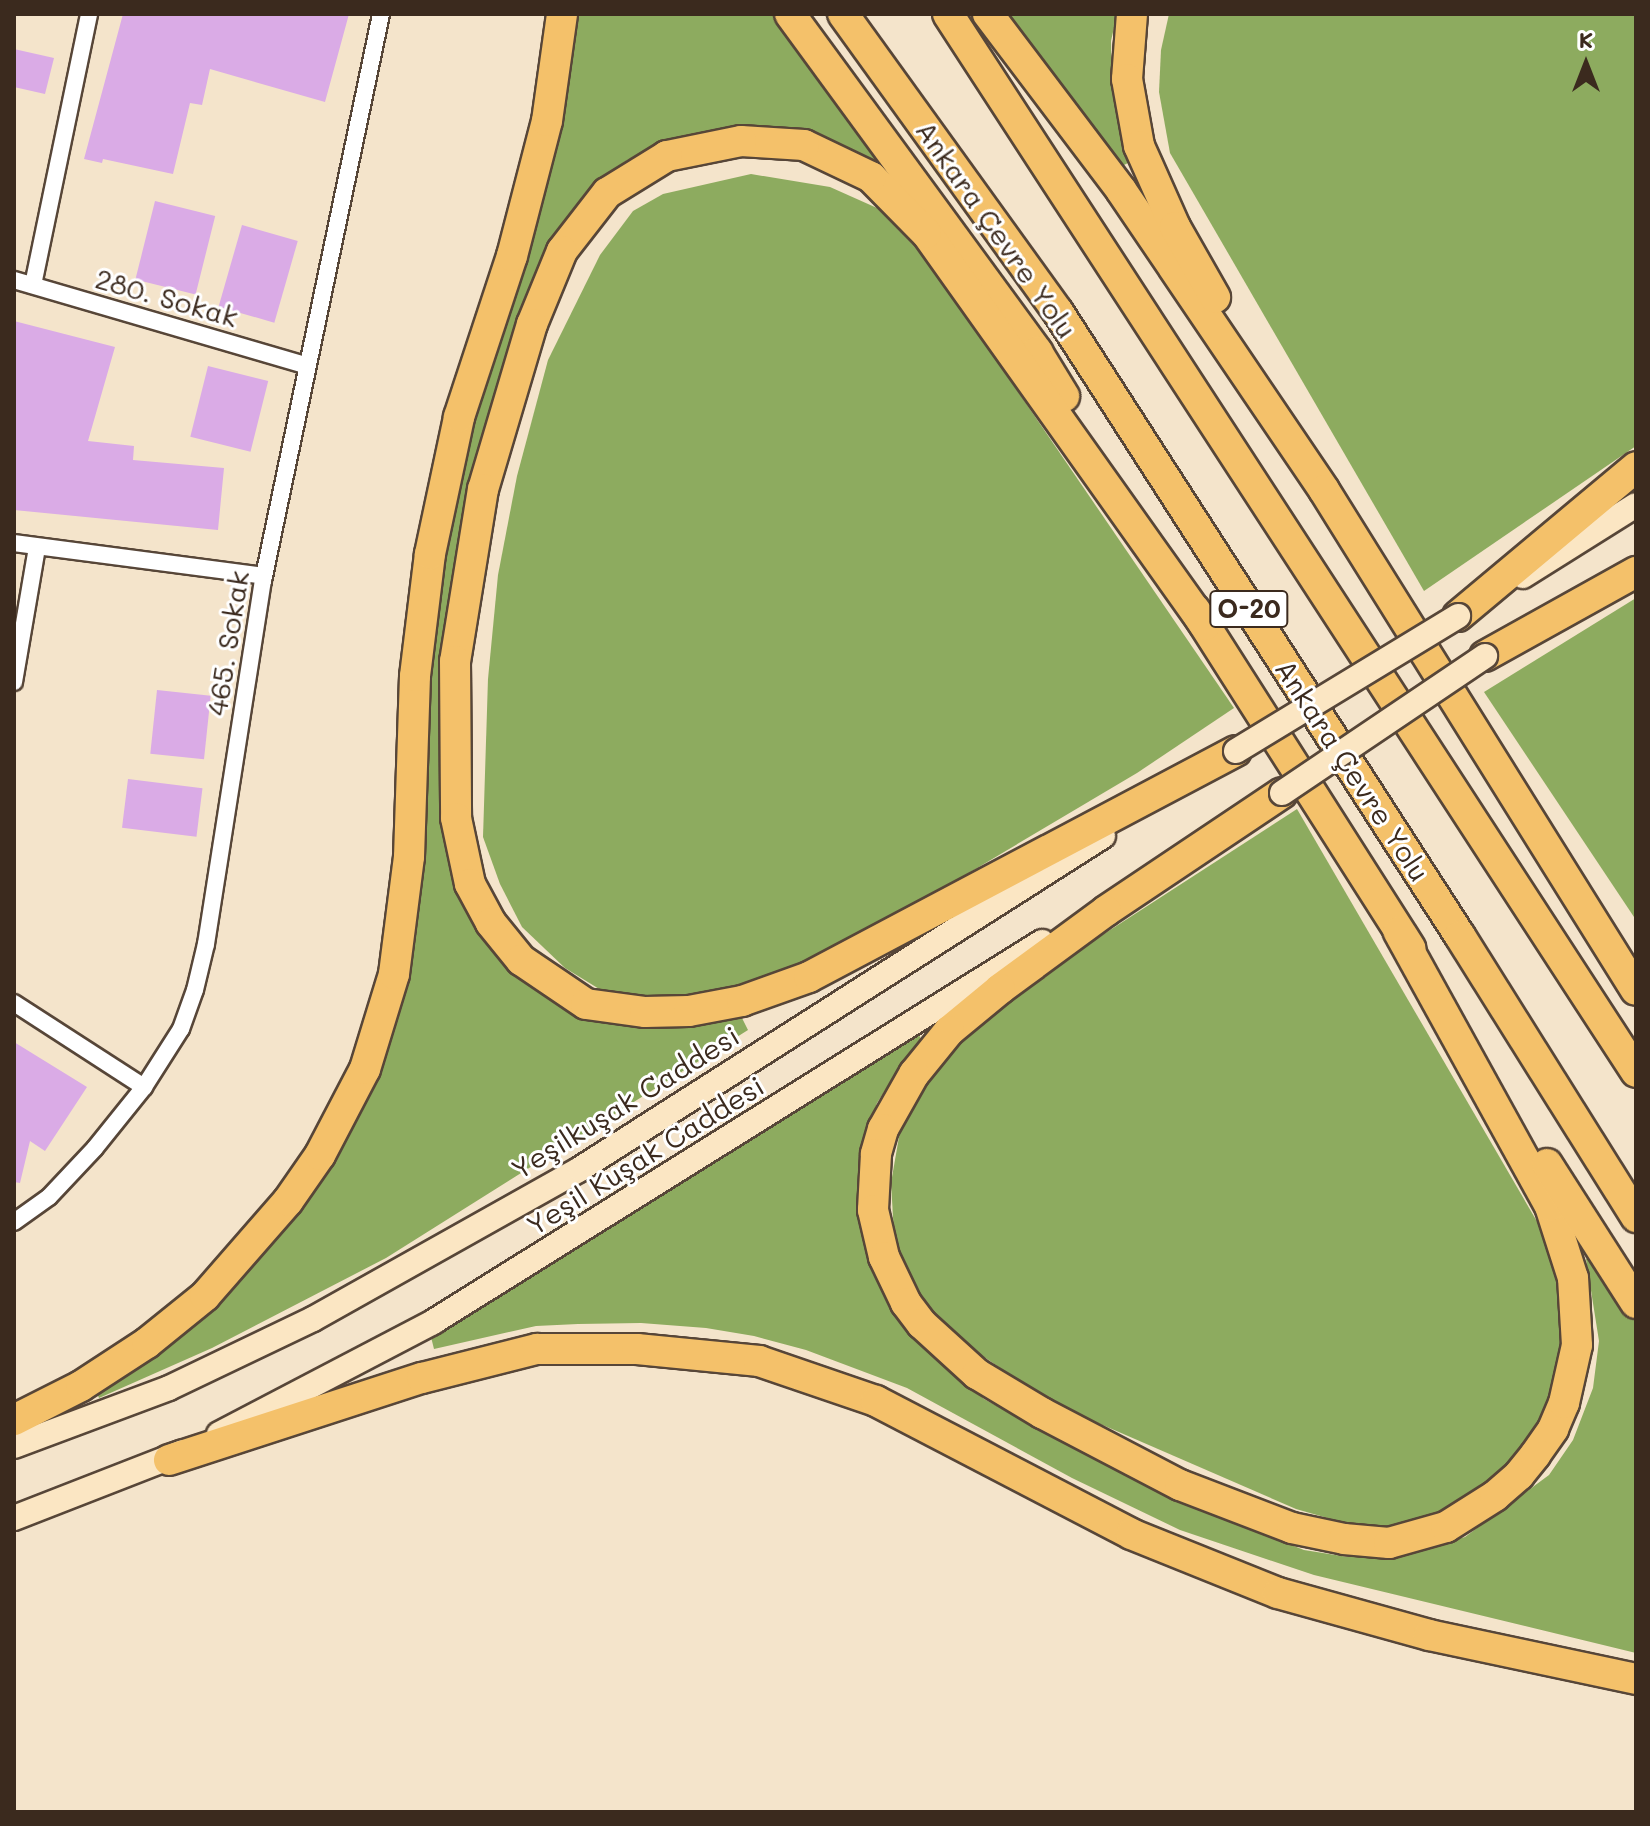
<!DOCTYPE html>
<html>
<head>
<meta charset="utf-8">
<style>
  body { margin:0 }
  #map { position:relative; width:1650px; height:1826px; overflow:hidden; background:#f4e4cb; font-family:Mali,sans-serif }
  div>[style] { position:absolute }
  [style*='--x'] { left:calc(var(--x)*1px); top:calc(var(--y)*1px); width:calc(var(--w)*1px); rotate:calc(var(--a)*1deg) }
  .forest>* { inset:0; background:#8dab5f }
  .building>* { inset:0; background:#daabe6; transform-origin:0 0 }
  .roads { filter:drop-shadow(2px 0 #574638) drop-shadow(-2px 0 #574638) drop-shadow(0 2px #574638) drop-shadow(0 -2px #574638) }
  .minor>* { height:16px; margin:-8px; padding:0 8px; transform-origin:8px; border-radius:8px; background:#fff }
  .secondary>* { height:24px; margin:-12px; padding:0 12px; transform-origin:12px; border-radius:12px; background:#fbe6c3 }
  .motorway>* { height:30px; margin:-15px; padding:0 15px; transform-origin:15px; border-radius:15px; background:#f4c16a }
  .bridges { filter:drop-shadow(2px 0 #574638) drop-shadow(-2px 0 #574638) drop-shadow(0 2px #574638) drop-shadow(0 -2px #574638) }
  .secondary-bridge>* { height:24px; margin:-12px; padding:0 12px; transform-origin:12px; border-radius:12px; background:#fbe6c3 }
  span { translate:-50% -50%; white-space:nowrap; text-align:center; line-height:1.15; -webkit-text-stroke:6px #fff; paint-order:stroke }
  .shield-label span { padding:2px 6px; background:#fff; border:2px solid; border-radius:6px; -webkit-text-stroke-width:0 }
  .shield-label { font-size:26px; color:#3b2a1e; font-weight:700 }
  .street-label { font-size:28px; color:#3b2a1e }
  .frame { position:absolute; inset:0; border:16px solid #3b2a1e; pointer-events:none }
  .north { position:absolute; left:1546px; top:24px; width:80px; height:80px; -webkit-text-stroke:6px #fff; paint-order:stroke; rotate:0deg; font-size:22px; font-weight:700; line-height:32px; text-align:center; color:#3b2a1e }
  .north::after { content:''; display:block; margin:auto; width:28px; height:36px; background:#3b2a1e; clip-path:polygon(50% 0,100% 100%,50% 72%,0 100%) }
</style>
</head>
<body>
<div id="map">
  <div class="forest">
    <div style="clip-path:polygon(566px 14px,781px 14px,900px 166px,885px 176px,850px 149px,810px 134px,770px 127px,704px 132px,627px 160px,585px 193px,557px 233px,515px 325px,472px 479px,461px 888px,584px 1012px,738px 1010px,748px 1030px,386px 1258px,212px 1348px,99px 1398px,93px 1384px,229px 1289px,383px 1052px,438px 533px)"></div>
    <div style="clip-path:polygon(996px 14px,1117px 14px,1111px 41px,1112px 94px,1134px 160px,1114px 170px)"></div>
    <div style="clip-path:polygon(1169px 14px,1636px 14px,1636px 446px,1424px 591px,1170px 153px,1159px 92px,1161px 50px)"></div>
    <div style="clip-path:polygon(751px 174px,830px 187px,877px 208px,928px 260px,1234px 708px,1137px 773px,795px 976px,719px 1002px,609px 995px,565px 968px,522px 927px,500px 884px,483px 837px,488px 679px,498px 575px,517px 476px,548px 360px,600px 255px,633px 211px,663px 194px)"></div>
    <div style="clip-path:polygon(1636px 598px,1636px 920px,1484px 692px)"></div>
    <div style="clip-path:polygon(1297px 809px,1546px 1237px,1559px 1290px,1565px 1344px,1545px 1427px,1507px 1473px,1468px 1503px,1418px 1526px,1359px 1527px,1296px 1509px,1052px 1403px,931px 1321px,903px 1274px,894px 1234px,891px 1183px,900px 1131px,925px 1082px,973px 1030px,1070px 956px)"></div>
    <div style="clip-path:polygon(915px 1027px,923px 1043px,909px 1053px,877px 1103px,865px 1138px,897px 1313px,926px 1350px,984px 1399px,1078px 1451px,1181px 1501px,1304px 1550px,1348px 1557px,1389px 1557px,1430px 1548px,1465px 1537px,1549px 1475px,1573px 1440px,1593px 1388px,1599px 1341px,1586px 1259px,1600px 1255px,1636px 1313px,1636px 1653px,1314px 1575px,1180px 1530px,1072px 1478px,907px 1388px,806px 1350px,754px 1336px,706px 1328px,641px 1323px,578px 1324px,536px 1326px,434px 1349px,429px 1329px)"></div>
  </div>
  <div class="building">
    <div style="clip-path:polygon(123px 14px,349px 14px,325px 102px,210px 69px,202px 105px,190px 103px,173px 174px,103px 159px,102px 163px,84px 159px)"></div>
    <div style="clip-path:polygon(14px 49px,54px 58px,45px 94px,14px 87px)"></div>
    <div style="left:155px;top:201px;width:62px;height:81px;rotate:14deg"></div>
    <div style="left:242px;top:225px;width:58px;height:85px;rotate:16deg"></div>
    <div style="clip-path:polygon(14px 321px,115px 347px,88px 441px,134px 446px,133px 460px,224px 468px,218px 530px,14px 510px)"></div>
    <div style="left:208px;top:366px;width:62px;height:73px;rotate:14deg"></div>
    <div style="left:157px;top:690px;width:54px;height:64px;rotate:6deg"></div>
    <div style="left:128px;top:779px;width:75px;height:49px;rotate:7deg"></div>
    <div style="clip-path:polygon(14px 1042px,87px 1087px,45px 1151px,30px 1141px,20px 1183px,14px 1182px)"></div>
  </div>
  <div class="roads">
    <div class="minor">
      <div style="--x:14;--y:280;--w:303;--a:16.3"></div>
      <div style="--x:33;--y:285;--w:277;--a:-78.3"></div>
      <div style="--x:14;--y:543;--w:252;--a:7.5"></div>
      <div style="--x:14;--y:682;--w:136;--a:-80.3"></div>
      <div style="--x:14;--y:1003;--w:155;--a:32.9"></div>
      <div style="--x:14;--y:1222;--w:43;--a:-35.5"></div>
      <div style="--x:49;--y:1197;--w:67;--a:-46.8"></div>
      <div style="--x:95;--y:1148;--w:78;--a:-51.2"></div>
      <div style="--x:144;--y:1087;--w:69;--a:-57.5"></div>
      <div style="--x:181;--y:1029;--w:41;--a:-70.3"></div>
      <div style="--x:195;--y:990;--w:47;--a:-76.6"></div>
      <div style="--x:206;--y:944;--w:367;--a:-81.1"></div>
      <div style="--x:263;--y:581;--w:579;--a:-78.24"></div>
    </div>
    <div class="secondary">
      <div style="--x:1523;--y:576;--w:133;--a:-32.1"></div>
      <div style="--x:219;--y:1434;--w:242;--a:-27.6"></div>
      <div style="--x:433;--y:1322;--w:718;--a:-31.96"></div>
      <div style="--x:14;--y:1446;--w:165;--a:-20.5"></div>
      <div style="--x:169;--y:1388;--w:160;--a:-25.6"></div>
      <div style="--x:313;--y:1319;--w:306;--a:-29.3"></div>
      <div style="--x:580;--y:1169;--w:620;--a:-32.49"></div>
      <div style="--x:14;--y:1518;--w:181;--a:-21.3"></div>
    </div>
    <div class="motorway">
      <div style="--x:790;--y:14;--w:419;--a:53.8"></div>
      <div style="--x:1037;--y:352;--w:52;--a:58.5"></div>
      <div style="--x:843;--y:14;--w:367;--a:54.2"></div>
      <div style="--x:1058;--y:312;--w:742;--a:57.21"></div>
      <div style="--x:1460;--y:936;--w:332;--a:57.9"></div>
      <div style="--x:948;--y:14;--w:1262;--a:56.96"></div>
      <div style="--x:988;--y:14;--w:221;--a:52.9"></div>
      <div style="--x:1121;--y:190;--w:362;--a:55.9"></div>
      <div style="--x:1324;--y:490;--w:589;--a:58.04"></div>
      <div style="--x:1132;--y:14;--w:65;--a:94.4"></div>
      <div style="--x:1127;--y:79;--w:68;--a:79.8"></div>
      <div style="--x:1139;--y:146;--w:89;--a:66"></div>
      <div style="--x:1175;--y:227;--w:81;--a:60.3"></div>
      <div style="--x:1195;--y:610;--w:401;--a:57.5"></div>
      <div style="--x:1458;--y:616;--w:232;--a:-39.9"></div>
      <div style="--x:1205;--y:625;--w:481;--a:-125.4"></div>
      <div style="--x:926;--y:233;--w:78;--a:-134.5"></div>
      <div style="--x:871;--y:177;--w:74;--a:-154.5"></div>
      <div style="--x:804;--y:145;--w:63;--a:-176.4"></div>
      <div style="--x:741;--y:141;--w:76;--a:168.5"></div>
      <div style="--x:667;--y:156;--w:70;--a:148.3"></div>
      <div style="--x:607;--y:193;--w:73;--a:127.8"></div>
      <div style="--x:562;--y:251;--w:79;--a:112.3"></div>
      <div style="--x:532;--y:324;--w:172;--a:106.5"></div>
      <div style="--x:483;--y:489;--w:174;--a:99.2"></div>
      <div style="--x:455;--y:661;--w:157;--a:89.6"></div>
      <div style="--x:456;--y:818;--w:67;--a:78"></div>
      <div style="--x:470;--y:884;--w:44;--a:61.7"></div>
      <div style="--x:491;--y:923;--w:48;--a:51"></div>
      <div style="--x:521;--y:960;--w:78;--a:34.1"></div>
      <div style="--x:586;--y:1004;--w:60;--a:7.7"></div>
      <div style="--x:645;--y:1012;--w:44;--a:-1.3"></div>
      <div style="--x:689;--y:1011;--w:54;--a:-10.7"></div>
      <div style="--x:742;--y:1001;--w:71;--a:-19.7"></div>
      <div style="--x:809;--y:977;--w:483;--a:-27.9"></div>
      <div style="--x:1485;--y:656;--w:173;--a:-29.1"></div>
      <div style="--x:1282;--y:793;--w:212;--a:146.2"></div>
      <div style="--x:1106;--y:911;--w:132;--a:143.7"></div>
      <div style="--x:1000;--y:989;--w:66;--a:140.5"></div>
      <div style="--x:949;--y:1031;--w:55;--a:129.1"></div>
      <div style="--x:914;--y:1074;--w:63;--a:119.4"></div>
      <div style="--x:883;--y:1129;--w:26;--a:106"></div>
      <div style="--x:876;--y:1154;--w:56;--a:93.1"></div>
      <div style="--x:873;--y:1210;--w:48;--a:76.8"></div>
      <div style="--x:884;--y:1257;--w:51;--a:64.4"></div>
      <div style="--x:906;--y:1303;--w:26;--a:53"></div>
      <div style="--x:922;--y:1324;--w:74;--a:42.3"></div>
      <div style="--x:977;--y:1374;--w:76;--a:31"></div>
      <div style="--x:1042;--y:1413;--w:156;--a:27.6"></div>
      <div style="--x:1180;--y:1485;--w:120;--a:21"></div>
      <div style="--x:1292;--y:1528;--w:53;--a:11.9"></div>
      <div style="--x:1344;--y:1539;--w:45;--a:5.1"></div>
      <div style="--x:1389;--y:1543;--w:59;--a:-15.7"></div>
      <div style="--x:1446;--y:1527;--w:58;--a:-32.3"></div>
      <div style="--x:1495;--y:1496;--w:32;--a:-41"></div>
      <div style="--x:1519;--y:1475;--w:26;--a:-51"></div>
      <div style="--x:1535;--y:1455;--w:32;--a:-55"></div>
      <div style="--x:1553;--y:1429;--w:28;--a:-67"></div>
      <div style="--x:1564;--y:1403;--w:59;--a:-77.4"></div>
      <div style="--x:1577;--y:1345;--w:67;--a:-93.4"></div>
      <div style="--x:1573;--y:1278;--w:76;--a:-107.7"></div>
      <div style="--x:1550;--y:1206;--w:313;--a:-118.9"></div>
      <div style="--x:1547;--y:1164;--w:165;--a:57.4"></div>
      <div style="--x:14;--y:1420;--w:75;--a:-26.9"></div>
      <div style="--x:81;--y:1386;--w:79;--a:-33.1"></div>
      <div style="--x:147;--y:1343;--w:75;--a:-39"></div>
      <div style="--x:205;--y:1296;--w:126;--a:-48.9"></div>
      <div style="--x:288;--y:1201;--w:56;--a:-55.2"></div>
      <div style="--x:320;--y:1155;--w:97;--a:-62.4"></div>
      <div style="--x:365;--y:1069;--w:99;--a:-73"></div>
      <div style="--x:394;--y:974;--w:118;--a:-82.7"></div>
      <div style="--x:409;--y:857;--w:181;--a:-88.1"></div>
      <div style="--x:415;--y:676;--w:123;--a:-83"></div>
      <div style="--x:430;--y:554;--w:140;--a:-78"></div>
      <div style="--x:459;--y:417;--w:169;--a:-71.8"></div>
      <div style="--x:512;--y:256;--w:139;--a:-75.5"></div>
      <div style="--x:547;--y:121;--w:108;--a:-82"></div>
      <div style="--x:169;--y:1460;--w:266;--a:-18"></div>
      <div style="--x:422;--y:1378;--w:119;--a:-14.2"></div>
      <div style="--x:537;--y:1349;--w:100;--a:0"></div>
      <div style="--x:637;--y:1349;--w:123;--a:5.6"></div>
      <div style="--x:759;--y:1361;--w:124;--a:18.9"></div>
      <div style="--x:876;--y:1401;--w:288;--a:27.5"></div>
      <div style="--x:1131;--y:1534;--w:158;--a:21.9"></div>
      <div style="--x:1278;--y:1593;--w:157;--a:15.5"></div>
      <div style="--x:1429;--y:1635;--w:212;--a:12"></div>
    </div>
  </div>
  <div class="bridges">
    <div class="secondary-bridge">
      <div style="--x:1236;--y:751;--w:260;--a:-31.3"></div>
      <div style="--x:1282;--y:793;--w:245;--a:-34"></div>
    </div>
  </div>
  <div class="shield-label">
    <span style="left:1249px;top:609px">O-20</span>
  </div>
  <div class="street-label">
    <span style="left:997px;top:229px;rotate:55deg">Ankara Çevre Yolu</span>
    <span style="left:167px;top:297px;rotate:16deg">280. Sokak</span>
    <span style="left:227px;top:643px;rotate:-81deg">465. Sokak</span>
    <span style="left:1353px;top:770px;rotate:57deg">Ankara Çevre Yolu</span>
    <span style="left:625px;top:1102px;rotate:-32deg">Yeşilkuşak Caddesi</span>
    <span style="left:645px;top:1155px;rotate:-32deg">Yeşil Kuşak Caddesi</span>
  </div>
  <div class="frame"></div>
  <div class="north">K</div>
</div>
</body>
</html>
